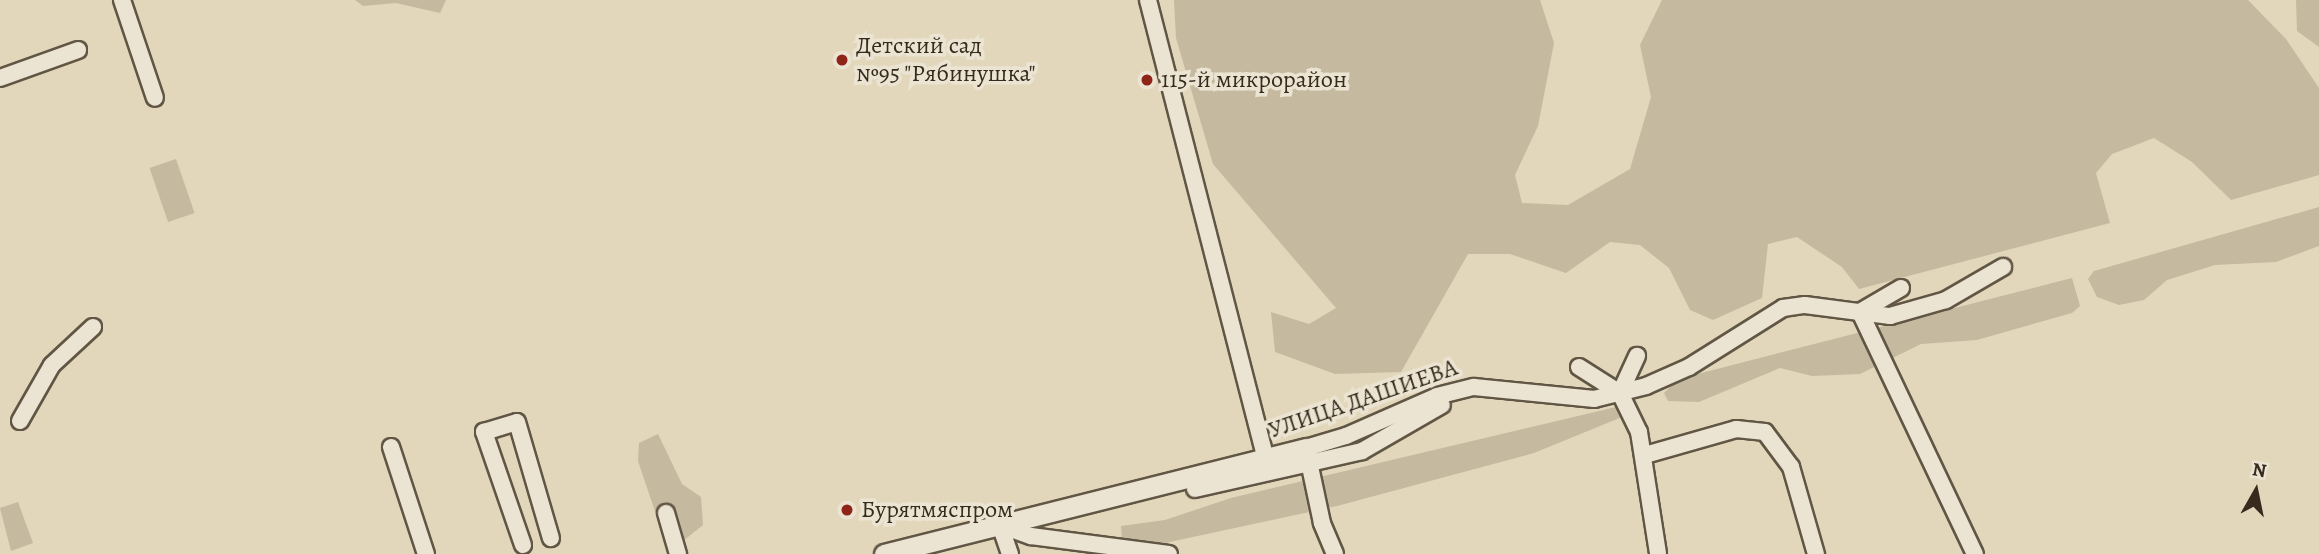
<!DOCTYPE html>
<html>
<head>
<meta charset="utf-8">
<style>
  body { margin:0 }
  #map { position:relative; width:2319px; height:554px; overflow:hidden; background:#e2d6bb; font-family:Alegreya,serif }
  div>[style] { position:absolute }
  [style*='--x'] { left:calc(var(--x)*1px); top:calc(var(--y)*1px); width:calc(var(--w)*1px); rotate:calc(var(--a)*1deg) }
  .green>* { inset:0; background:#c5b9a0; transform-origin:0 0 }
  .roads { filter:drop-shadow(2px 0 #615644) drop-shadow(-2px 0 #615644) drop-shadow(0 2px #615644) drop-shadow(0 -2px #615644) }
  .minor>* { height:16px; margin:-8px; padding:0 8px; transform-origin:8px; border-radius:8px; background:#ece4d3 }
  .tertiary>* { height:19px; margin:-9.5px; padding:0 9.5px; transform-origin:9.5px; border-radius:9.5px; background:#ece4d3 }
  .dots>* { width:19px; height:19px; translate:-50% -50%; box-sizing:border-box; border:4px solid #ece4d3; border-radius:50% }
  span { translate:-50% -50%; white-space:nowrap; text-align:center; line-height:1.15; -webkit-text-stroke:7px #ece4d3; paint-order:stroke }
  .poi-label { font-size:24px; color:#362b1d }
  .left { translate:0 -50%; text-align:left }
  .street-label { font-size:24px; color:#362b1d }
  .north { position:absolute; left:2221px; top:456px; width:70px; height:70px; -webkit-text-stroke:5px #ece4d3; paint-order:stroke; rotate:9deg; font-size:19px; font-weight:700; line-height:28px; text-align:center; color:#362b1d }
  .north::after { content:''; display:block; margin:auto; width:24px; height:32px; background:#362b1d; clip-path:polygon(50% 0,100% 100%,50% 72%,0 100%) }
</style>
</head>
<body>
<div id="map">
  <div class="green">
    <div style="clip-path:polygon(355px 0,446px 0,440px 13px,396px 3px,363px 6px)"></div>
    <div style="clip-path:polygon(1174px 0,1540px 0,1554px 43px,1538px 126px,1515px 175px,1522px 203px,1568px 205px,1630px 169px,1651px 97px,1640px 45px,1662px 0,2248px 0,2286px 39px,2319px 88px,2319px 175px,2231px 200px,2192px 162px,2154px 138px,2112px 154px,2096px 173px,2110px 223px,1859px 289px,1842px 267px,1797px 237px,1768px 244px,1762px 298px,1713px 320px,1690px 310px,1669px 268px,1640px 245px,1610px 242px,1566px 273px,1510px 254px,1468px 254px,1401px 372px,1335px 374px,1275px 352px,1271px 312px,1309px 324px,1336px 308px,1213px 164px,1176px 38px)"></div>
    <div style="clip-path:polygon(2296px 0,2319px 0,2319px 47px,2297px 31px)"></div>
    <div style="left:176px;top:159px;width:57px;height:28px;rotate:71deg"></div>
    <div style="clip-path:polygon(2319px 207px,2319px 246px,2276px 262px,2215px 265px,2167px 280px,2144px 300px,2119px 305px,2097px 297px,2088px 279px,2094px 271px)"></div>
    <div style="clip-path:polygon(2072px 278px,2080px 306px,2072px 313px,1977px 340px,1921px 344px,1860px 374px,1812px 376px,1780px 368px,1699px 402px,1668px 401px,1664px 393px,1678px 379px)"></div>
    <div style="clip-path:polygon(1616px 407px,1622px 417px,1534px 453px,1337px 506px,1165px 543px,1122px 539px,1121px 526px,1165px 520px,1231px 498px)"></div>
    <div style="clip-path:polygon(658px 434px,682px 484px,701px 497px,703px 525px,683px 541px,664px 538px,638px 461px,639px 443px)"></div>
    <div style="clip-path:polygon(18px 502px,33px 543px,11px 551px,0 508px)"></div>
  </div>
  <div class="roads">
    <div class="minor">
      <div style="--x:122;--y:0;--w:103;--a:71.4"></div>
      <div style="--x:1148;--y:0;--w:473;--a:75.6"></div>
      <div style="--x:0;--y:78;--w:83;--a:-19.7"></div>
      <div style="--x:1901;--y:288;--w:48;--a:149.7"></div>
      <div style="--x:1860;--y:312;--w:268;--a:64.6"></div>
      <div style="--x:1579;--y:367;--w:49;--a:32.4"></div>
      <div style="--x:1620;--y:393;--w:43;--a:64"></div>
      <div style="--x:1639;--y:432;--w:123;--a:81.1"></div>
      <div style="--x:1620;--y:393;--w:41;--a:-65.3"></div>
      <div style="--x:20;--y:421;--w:64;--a:-60.3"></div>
      <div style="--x:52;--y:365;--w:56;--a:-42.8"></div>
      <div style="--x:391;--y:447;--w:113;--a:71.9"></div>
      <div style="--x:1645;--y:455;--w:95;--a:-15.9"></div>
      <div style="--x:1736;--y:429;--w:29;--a:6"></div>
      <div style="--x:1765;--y:432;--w:44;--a:53.4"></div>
      <div style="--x:1791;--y:467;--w:91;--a:74"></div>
      <div style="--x:1195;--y:489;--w:171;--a:-12.8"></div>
      <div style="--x:1362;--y:451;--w:92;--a:-29.9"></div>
      <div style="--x:666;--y:513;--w:43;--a:73.7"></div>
      <div style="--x:1000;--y:525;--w:33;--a:20"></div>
      <div style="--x:1031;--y:536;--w:139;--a:7.4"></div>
      <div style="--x:1000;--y:525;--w:31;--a:71"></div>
      <div style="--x:523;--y:545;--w:120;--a:-109"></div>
      <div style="--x:484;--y:432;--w:34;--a:-17"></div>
      <div style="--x:517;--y:422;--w:121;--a:73.7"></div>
      <div style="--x:1335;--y:554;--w:34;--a:-113"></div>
      <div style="--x:1322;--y:523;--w:77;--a:-102"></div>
      <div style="--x:1306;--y:448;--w:42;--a:-16.7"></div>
      <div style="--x:1346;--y:436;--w:99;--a:-23.7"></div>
      <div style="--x:1437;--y:396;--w:38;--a:-14"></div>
      <div style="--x:1474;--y:387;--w:121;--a:5.7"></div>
      <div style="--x:1594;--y:399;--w:54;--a:-14"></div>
      <div style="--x:1646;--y:386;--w:47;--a:-23.8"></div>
      <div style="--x:1689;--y:367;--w:111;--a:-32.1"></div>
      <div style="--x:1783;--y:308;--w:22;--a:-8"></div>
      <div style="--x:1805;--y:305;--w:86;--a:7.4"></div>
      <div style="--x:1890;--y:316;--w:58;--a:-15.9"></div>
      <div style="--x:1946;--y:300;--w:66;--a:-30.1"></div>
    </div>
    <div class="tertiary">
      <div style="--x:884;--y:554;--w:435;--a:-14.1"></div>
    </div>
  </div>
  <div class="dots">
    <div style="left:842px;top:60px;background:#8f2418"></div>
    <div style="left:1147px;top:80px;background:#8f2418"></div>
    <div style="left:847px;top:510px;background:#8f2418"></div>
  </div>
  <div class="poi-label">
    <span class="left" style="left:856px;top:60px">Детский сад<br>№95 "Рябинушка"</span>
    <span class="left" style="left:1161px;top:80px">115-й микрорайон</span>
    <span class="left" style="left:861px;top:510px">Бурятмяспром</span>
  </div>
  <div class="street-label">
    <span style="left:1363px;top:399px;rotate:-19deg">УЛИЦА ДАШИЕВА</span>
  </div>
  <div class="north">N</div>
</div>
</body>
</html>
